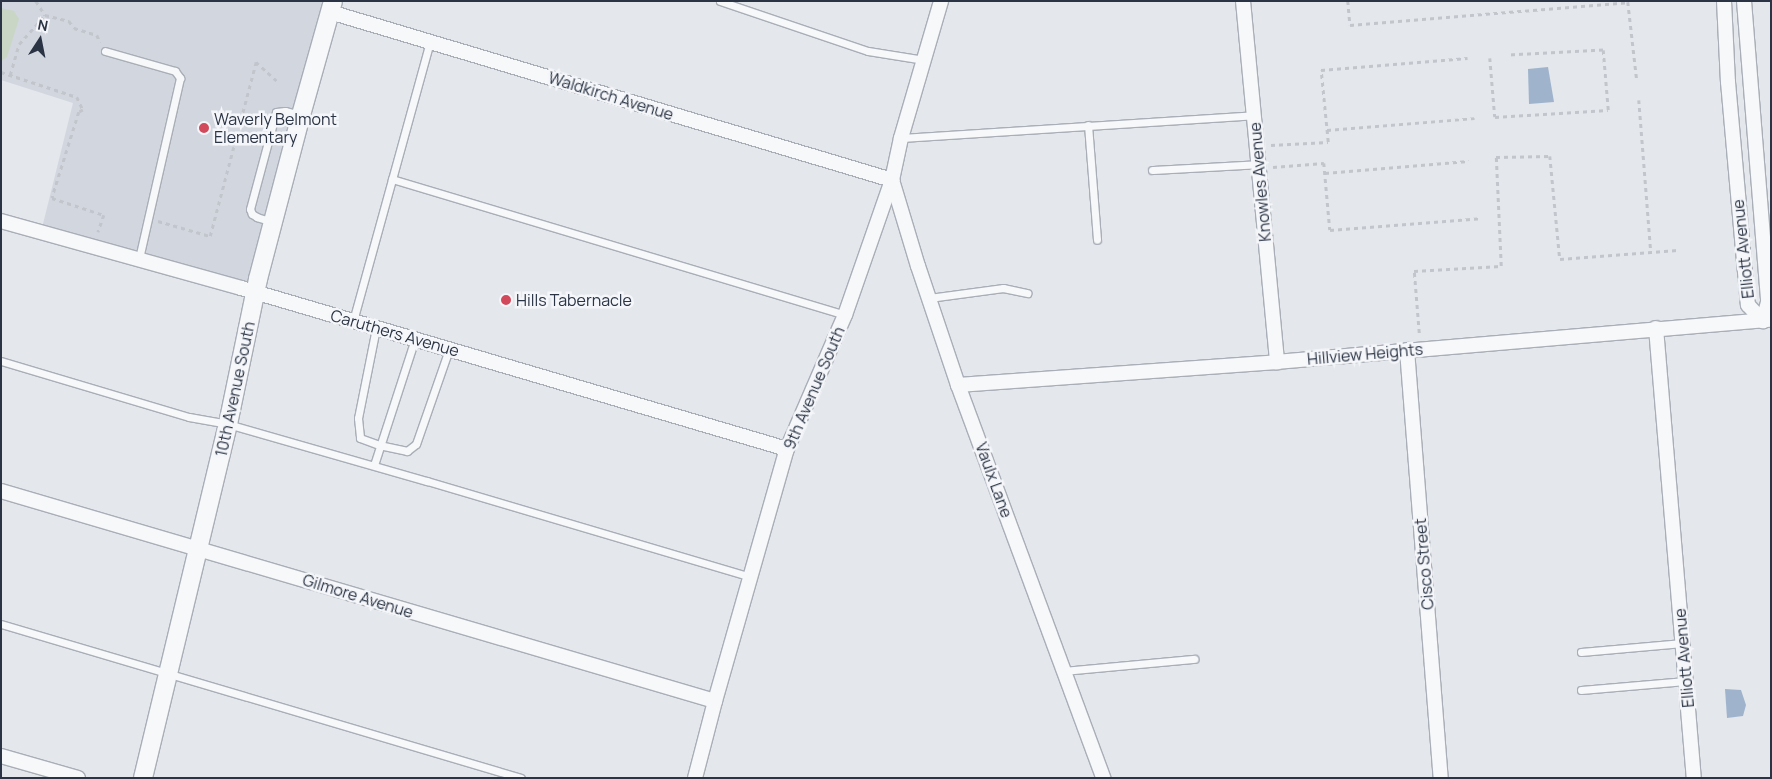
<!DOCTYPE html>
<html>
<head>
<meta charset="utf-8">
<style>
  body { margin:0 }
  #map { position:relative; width:1772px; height:779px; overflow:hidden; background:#e4e7ec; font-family:Manrope,sans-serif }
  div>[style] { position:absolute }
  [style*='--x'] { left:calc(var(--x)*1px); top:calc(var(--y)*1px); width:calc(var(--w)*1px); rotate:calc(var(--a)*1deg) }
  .built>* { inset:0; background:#d2d6de }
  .green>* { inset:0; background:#c9d6c5 }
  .water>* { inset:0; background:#9fb4cc }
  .path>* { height:2.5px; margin-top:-1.25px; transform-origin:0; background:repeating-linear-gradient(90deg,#c2c5cb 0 4px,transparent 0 8px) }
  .roads { filter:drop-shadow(1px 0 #a9aeb7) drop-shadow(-1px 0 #a9aeb7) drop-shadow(0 1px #a9aeb7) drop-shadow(0 -1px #a9aeb7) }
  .service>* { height:7px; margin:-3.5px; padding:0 3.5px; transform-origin:3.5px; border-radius:3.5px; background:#f7f8fa }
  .minor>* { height:14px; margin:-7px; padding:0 7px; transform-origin:7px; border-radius:7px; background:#f7f8fa }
  .tertiary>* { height:18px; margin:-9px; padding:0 9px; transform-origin:9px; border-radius:9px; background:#f7f8fa }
  .dots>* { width:14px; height:14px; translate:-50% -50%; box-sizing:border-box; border:2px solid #f4f6f9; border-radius:50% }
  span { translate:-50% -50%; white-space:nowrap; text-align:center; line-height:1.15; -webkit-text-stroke:5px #f4f6f9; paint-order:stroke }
  .street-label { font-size:16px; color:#2b3445 }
  .poi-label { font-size:16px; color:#2b3445 }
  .left { translate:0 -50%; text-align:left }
  .frame { position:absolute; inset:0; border:2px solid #2b3445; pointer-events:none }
  .north { position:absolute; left:15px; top:15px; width:50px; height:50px; -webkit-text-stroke:4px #f4f6f9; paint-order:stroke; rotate:11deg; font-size:14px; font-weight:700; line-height:20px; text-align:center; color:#2b3445 }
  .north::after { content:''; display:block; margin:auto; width:18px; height:22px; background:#2b3445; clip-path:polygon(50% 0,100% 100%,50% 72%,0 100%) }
</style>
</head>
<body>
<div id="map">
  <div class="built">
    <div style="clip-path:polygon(1px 1px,333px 1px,256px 292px,41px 232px,73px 103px,1px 80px)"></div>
  </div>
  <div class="green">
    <div style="clip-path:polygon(1px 8px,14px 11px,19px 19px,7px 57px,1px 61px)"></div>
  </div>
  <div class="water">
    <div style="clip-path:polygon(1548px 67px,1554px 102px,1529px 104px,1528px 69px)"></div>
    <div style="clip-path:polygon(1725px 689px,1741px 690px,1746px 705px,1743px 716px,1727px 718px)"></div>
  </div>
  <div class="path">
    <div style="--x:36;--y:1;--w:17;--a:57"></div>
    <div style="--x:45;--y:15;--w:25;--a:14"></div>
    <div style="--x:69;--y:21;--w:9;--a:54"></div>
    <div style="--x:74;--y:28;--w:24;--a:17"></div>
    <div style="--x:97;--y:35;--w:8;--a:67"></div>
    <div style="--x:1348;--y:1;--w:24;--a:85"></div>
    <div style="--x:1350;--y:25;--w:279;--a:-4.7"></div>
    <div style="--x:1628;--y:2;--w:80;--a:83.5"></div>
    <div style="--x:1490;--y:58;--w:59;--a:85.2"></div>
    <div style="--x:1495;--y:117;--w:113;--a:-3.5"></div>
    <div style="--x:1608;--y:110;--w:60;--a:-94.8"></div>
    <div style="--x:1603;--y:50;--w:94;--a:177"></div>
    <div style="--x:1;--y:72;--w:80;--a:18.2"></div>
    <div style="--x:77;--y:97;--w:14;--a:65"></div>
    <div style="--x:83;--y:110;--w:4;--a:153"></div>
    <div style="--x:79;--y:112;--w:90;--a:107.4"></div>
    <div style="--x:52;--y:198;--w:55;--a:18.1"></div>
    <div style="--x:104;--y:215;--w:18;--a:109"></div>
    <div style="--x:10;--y:75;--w:32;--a:-74"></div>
    <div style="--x:19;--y:44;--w:39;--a:-48"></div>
    <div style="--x:1639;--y:100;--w:151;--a:85.5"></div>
    <div style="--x:1327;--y:130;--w:148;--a:-4.6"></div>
    <div style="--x:1271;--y:145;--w:57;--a:-3"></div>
    <div style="--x:1328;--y:142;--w:72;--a:-95.6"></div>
    <div style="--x:1321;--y:70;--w:147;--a:-4.7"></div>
    <div style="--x:1273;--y:167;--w:51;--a:-4.5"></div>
    <div style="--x:1324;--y:163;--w:67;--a:84.9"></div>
    <div style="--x:1330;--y:230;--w:151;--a:-4.5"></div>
    <div style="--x:1325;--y:173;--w:144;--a:-4.8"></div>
    <div style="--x:158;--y:221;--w:54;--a:16.1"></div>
    <div style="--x:210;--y:236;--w:180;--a:-75.2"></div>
    <div style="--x:256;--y:62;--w:30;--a:42"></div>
    <div style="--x:1419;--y:333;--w:62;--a:-94.6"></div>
    <div style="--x:1414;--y:271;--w:87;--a:-3.3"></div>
    <div style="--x:1501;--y:266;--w:109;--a:-92.6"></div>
    <div style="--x:1496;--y:157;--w:54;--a:-1.1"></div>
    <div style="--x:1550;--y:156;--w:103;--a:84.5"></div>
    <div style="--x:1560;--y:259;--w:118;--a:-4.4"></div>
  </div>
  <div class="roads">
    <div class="service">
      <div style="--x:720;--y:1;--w:156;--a:18.7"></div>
      <div style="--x:868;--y:51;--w:57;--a:9.1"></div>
      <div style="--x:105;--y:51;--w:73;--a:15.9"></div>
      <div style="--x:175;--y:71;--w:9;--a:54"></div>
      <div style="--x:180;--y:78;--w:186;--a:102.8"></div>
      <div style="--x:1088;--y:125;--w:115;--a:85.5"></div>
      <div style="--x:901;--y:138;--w:354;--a:-3.7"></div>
      <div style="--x:1152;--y:170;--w:106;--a:-3.2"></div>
      <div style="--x:392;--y:179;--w:473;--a:16.7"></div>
      <div style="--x:273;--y:222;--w:17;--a:-163"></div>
      <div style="--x:257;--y:217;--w:6;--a:-149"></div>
      <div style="--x:252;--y:214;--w:5;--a:-112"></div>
      <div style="--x:250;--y:209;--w:100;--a:-75"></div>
      <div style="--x:276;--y:112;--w:9;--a:-6"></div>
      <div style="--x:285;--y:111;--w:16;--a:15"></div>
      <div style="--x:929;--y:298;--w:75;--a:-7.7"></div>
      <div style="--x:1003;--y:288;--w:25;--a:12"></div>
      <div style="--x:353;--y:321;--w:289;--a:-74.6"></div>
      <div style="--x:376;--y:328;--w:92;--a:101.3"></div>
      <div style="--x:358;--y:418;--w:20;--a:84"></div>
      <div style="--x:360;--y:438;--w:20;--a:20"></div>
      <div style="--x:379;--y:445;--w:29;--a:12"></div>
      <div style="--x:407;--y:451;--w:11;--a:-38"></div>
      <div style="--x:416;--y:444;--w:101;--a:-70.8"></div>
      <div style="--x:1;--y:361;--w:196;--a:16.6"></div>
      <div style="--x:189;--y:417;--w:40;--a:10"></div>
      <div style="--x:228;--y:424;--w:207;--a:16"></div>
      <div style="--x:427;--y:481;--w:338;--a:16.5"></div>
      <div style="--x:374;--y:465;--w:133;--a:-72"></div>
      <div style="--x:1;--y:624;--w:542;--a:16.5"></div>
      <div style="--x:1581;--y:652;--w:102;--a:-5"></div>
      <div style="--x:1064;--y:671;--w:131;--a:-5.3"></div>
      <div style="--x:1581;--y:690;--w:105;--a:-4.9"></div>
    </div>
    <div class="minor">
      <div style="--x:1243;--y:1;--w:363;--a:84.6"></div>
      <div style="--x:1724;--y:1;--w:81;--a:87.2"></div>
      <div style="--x:1728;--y:82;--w:224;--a:84.9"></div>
      <div style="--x:1748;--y:305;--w:22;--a:47"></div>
      <div style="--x:1744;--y:1;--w:302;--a:85.4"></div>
      <div style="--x:1768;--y:302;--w:20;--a:105"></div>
      <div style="--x:330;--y:12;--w:587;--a:16.64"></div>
      <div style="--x:892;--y:180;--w:90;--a:73.2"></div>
      <div style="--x:918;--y:266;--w:126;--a:71.4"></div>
      <div style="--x:958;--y:385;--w:419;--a:69.7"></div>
      <div style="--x:1;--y:221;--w:249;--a:15.6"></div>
      <div style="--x:241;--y:288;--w:569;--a:16.43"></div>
      <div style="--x:1656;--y:328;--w:452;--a:85.2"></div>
      <div style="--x:1407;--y:350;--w:429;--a:85.5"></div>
      <div style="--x:958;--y:385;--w:320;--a:-4.1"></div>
      <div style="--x:1277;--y:362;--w:496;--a:-4.9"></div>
      <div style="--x:1;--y:491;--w:744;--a:16.39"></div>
      <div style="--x:1;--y:756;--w:80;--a:15.9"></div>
      <div style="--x:695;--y:778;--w:80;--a:-75.4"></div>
      <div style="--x:715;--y:701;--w:262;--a:-74.1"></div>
      <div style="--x:787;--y:449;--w:146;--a:-66.6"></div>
      <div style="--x:845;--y:315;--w:143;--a:-70.8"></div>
      <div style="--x:892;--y:180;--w:43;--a:-77.9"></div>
      <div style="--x:901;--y:138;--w:143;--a:-73.7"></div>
    </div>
    <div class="tertiary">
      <div style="--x:143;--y:778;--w:364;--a:-76.5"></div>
      <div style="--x:228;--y:424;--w:148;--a:-78.3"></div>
      <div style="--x:258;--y:279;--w:170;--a:-75.3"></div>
      <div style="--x:301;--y:115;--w:118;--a:-74.3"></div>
    </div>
  </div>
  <div class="dots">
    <div style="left:204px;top:128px;background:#d1495b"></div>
    <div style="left:506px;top:300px;background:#d1495b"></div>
  </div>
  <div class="street-label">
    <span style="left:611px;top:96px;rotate:17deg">Waldkirch Avenue</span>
    <span style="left:1260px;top:182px;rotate:-95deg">Knowles Avenue</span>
    <span style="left:1743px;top:249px;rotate:-96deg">Elliott Avenue</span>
    <span style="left:395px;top:333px;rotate:16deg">Caruthers Avenue</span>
    <span style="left:1365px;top:354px;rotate:-5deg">Hillview Heights</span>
    <span style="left:814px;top:388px;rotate:-67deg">9th Avenue South</span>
    <span style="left:235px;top:389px;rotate:-78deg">10th Avenue South</span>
    <span style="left:994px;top:480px;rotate:70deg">Vaulx Lane</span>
    <span style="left:1424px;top:564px;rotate:-95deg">Cisco Street</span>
    <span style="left:358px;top:596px;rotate:17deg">Gilmore Avenue</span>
    <span style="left:1684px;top:658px;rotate:-95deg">Elliott Avenue</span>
  </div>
  <div class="poi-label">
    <span class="left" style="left:214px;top:128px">Waverly Belmont<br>Elementary</span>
    <span class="left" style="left:516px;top:300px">Hills Tabernacle</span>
  </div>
  <div class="frame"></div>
  <div class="north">N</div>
</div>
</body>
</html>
